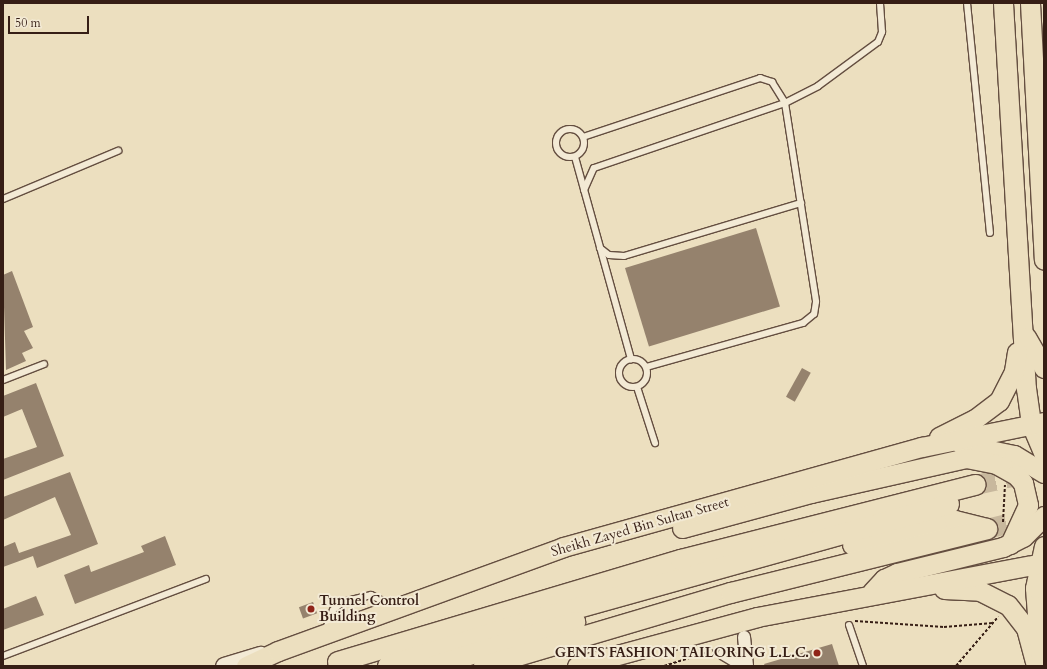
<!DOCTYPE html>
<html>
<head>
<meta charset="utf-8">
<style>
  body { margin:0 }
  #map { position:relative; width:1047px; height:669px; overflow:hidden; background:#ecdfbf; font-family:Cardo,serif }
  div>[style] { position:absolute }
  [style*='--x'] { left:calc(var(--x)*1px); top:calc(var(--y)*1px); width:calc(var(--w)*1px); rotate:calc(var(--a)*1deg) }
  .building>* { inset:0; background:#95826d; transform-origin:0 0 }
  .trunk-tunnel>* { height:20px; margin-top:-10px; transform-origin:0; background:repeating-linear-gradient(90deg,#c8b89d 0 20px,transparent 0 30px) }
  .path>* { height:2px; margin-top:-1px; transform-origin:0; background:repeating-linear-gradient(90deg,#361e15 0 3px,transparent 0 5px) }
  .roads { filter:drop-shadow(1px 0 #644e40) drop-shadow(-1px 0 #644e40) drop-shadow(0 1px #644e40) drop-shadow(0 -1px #644e40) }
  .service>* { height:6px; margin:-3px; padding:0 3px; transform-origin:3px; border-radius:3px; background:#f3ead5 }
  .service>.ring { margin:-3px; padding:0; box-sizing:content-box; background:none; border:6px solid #f3ead5; border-radius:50% }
  .minor>* { height:12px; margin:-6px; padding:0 6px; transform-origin:6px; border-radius:6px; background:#f3ead5 }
  .secondary>* { height:17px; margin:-8.5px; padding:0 8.5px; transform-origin:8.5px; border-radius:8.5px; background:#f3ead5 }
  .primary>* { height:19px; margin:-9.5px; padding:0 9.5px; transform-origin:9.5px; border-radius:9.5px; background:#ecdfbf }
  .trunk>* { height:20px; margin:-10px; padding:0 10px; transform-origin:10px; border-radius:10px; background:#ecdfbf }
  .dots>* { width:11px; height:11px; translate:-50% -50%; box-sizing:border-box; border:2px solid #f3ead5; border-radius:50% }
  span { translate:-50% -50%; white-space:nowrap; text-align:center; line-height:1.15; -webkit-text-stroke:4px #f3ead5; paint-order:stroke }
  .street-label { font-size:14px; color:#361e15 }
  .poi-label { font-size:14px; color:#361e15; font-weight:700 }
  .left { translate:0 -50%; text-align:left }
  .right { translate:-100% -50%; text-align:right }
  .frame { position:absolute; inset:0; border:4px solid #361e15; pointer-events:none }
  .scale { position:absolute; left:8px; top:16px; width:81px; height:18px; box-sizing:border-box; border:2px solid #361e15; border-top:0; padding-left:5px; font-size:12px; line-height:14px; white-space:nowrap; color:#361e15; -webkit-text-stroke:3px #f3ead5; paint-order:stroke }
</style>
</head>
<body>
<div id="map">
  <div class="building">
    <div style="left:756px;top:228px;width:82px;height:137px;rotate:73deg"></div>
    <div style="clip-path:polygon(12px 271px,33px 327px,24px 331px,33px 348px,22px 353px,26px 361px,6px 370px,3px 275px)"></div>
    <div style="left:802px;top:368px;width:10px;height:33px;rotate:29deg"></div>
    <div style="clip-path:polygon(36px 383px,64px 456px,3px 480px,3px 459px,37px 447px,22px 409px,3px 417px,3px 396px)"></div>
    <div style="clip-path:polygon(70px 472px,98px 544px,37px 568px,33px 556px,3px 567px,3px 547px,15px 542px,19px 553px,71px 535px,55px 497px,3px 520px,3px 497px)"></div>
    <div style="clip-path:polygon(165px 536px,176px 565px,75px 604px,64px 575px,89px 565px,91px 572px,144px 552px,141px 546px)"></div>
    <div style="clip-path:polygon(36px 596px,44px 615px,3px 630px,3px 609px)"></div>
    <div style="left:313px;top:602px;width:12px;height:15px;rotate:70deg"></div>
    <div style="clip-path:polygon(832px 644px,839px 666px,765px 666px,764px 664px)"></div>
  </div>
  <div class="trunk-tunnel">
    <div style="--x:976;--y:485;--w:55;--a:-12.5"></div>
    <div style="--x:987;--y:529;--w:49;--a:-14"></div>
  </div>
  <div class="path">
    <div style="--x:1003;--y:522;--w:37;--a:-87"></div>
    <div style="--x:855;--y:621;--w:89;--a:3.9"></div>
    <div style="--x:944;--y:627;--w:49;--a:-4.7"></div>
    <div style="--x:664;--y:666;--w:52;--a:-17.7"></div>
    <div style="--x:956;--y:666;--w:65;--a:-49.4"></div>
  </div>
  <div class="roads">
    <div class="service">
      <div style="--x:967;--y:3;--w:231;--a:84.3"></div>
      <div class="ring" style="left:556px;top:129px;width:22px;height:22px"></div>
      <div style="--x:583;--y:137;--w:187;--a:-18.4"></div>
      <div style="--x:760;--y:78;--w:13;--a:18"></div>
      <div style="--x:772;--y:82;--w:25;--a:58"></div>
      <div style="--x:785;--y:103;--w:201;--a:81.1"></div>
      <div style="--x:816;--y:302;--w:12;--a:99"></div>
      <div style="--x:814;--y:314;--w:14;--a:141"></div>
      <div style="--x:803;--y:323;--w:163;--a:164.3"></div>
      <div style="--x:575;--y:157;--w:210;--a:74.5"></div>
      <div style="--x:584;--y:190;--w:24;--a:-66"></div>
      <div style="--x:594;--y:168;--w:202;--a:-18.8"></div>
      <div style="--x:785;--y:103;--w:37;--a:-27"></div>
      <div style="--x:818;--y:86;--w:74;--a:-36.3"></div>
      <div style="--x:878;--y:42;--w:11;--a:-68"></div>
      <div style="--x:882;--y:32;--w:29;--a:-94"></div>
      <div style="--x:3;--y:199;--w:125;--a:-22.7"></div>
      <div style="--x:600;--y:248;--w:11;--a:38"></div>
      <div style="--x:609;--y:255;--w:15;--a:4"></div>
      <div style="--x:624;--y:256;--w:185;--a:-16.7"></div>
      <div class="ring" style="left:619px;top:359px;width:22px;height:22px"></div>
      <div style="--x:3;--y:380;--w:44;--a:-21.3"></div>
      <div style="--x:637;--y:387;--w:59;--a:72.2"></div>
      <div style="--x:849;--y:625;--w:43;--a:71.1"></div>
      <div style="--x:326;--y:629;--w:20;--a:-70"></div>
      <div style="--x:333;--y:610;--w:13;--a:-39"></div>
      <div style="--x:343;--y:602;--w:29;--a:-14"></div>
      <div style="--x:371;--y:595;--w:22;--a:27"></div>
      <div style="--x:3;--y:656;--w:217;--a:-20.8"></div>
    </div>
    <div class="minor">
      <div style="--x:744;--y:637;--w:29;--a:84"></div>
      <div style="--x:724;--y:654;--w:23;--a:31"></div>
    </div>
    <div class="secondary">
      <div style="--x:224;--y:666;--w:38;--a:-17"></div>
    </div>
    <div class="primary">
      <div style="--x:1003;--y:3;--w:386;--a:86.6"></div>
      <div style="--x:1026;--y:388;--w:36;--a:82"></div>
      <div style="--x:1031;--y:424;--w:33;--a:67"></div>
      <div style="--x:1030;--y:3;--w:257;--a:86.9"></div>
      <div style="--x:1026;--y:337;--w:36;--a:60"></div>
      <div style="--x:939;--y:437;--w:40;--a:-26.6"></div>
      <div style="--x:975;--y:419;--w:30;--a:-37"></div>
      <div style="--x:999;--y:401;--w:34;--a:-63"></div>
      <div style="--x:1014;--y:371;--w:19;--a:-81"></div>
      <div style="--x:961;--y:444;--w:54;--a:11.7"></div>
      <div style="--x:1014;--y:455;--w:35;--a:31"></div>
      <div style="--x:682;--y:528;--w:134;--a:-15.2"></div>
      <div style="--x:811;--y:493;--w:159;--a:-12.7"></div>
      <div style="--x:966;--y:458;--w:31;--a:11"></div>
      <div style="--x:996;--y:464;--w:23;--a:29"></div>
      <div style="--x:1016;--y:475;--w:11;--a:49"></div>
      <div style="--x:1023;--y:483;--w:23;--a:77"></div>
      <div style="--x:1028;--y:505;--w:43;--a:114.8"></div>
      <div style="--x:944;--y:589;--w:36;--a:3"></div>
      <div style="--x:980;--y:591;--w:31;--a:27"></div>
      <div style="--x:1008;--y:605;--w:29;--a:52"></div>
      <div style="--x:1026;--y:628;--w:39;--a:75"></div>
      <div style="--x:872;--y:592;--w:18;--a:-47"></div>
      <div style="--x:884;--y:579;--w:14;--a:-25"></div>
      <div style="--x:897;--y:573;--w:109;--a:-13.8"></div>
      <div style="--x:1003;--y:547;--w:22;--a:-27"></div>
      <div style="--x:1023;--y:537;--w:30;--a:-45"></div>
      <div style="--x:1040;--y:653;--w:65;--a:-94.4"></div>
      <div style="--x:1035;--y:588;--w:43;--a:-77.9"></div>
      <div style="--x:246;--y:666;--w:35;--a:-25"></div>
      <div style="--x:278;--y:651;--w:303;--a:-20"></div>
      <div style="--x:563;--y:547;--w:373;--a:-15.6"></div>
      <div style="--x:922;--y:447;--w:125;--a:-11.6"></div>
      <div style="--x:577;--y:666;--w:187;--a:-15.2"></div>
      <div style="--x:757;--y:617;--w:292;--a:-10.7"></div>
    </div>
    <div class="trunk">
      <div style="--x:853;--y:545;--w:105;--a:-13.2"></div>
      <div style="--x:955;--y:521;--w:33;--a:14"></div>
      <div style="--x:338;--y:662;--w:358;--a:-16.6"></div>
      <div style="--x:681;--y:560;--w:304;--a:-14.3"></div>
      <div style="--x:388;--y:666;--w:150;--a:-17.5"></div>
      <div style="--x:531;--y:621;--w:434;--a:-15.6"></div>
      <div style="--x:434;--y:666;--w:148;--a:-17.3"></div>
      <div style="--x:484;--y:666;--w:258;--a:-16.5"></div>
      <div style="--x:731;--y:593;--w:264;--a:-14"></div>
    </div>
  </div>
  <div class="dots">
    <div style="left:311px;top:609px;background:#8f2418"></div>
    <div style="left:817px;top:653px;background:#8f2418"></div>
  </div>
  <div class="street-label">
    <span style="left:640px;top:527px;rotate:-16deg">Sheikh Zayed Bin Sultan Street</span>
  </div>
  <div class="poi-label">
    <span class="left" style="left:319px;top:609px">Tunnel Control<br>Building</span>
    <span class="right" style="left:809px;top:653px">GENTS FASHION TAILORING L.L.C.</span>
  </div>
  <div class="frame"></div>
  <div class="scale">50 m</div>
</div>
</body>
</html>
